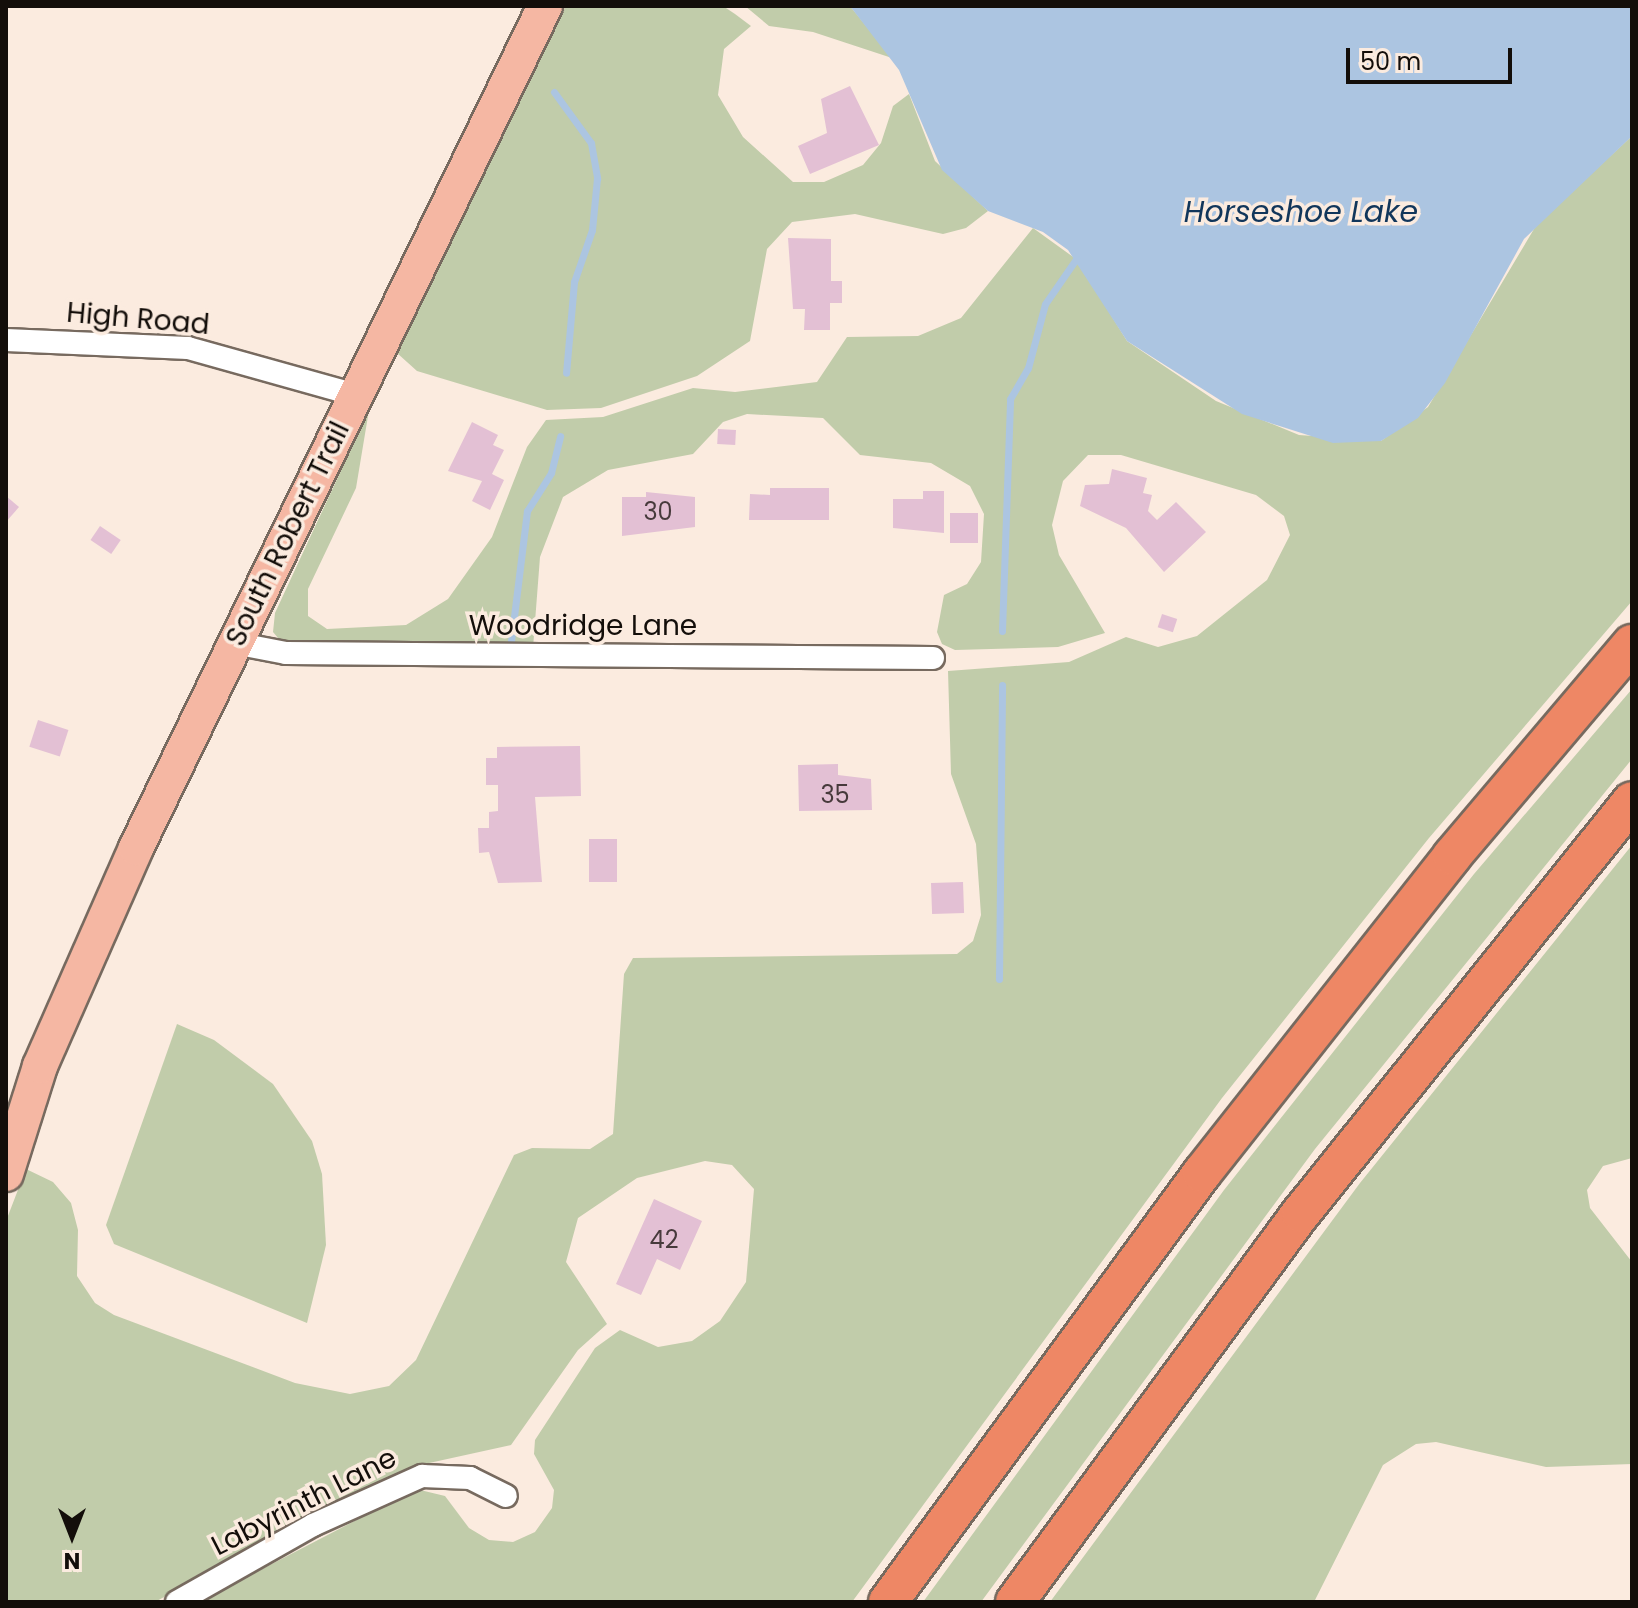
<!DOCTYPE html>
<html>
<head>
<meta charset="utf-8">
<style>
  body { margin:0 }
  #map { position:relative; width:1638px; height:1608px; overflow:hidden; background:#fbebdf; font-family:Poppins,sans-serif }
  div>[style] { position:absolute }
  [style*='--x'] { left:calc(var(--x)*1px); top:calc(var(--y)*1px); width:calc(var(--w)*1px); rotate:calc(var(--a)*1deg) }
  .green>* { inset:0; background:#c1ccaa }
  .water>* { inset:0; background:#acc5e1 }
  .stream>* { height:7px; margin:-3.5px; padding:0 3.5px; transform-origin:3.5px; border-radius:3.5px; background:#acc5e1 }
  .building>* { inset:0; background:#e3c0d4; transform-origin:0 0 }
  .roads { filter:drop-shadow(2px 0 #776a5f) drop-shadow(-2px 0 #776a5f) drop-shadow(0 2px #776a5f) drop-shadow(0 -2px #776a5f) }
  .street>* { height:22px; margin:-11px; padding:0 11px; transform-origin:11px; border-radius:11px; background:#fff }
  .primary>* { height:34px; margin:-17px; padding:0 17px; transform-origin:17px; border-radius:17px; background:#f5b7a3 }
  .highway>* { height:38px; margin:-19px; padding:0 19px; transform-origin:19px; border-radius:19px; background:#ee8765 }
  span { translate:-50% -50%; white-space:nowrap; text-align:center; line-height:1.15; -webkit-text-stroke:7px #fbebdf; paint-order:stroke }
  .number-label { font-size:24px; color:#473a3c }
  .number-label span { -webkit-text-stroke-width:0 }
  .street-label { font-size:28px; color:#130e0a }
  .water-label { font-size:30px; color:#11365b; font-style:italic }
  .frame { position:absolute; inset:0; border:8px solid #130e0a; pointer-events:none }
  .north { position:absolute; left:32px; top:1496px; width:80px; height:80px; -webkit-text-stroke:6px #fbebdf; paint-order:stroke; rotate:180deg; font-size:22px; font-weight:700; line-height:32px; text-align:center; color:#130e0a }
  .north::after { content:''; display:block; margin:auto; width:28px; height:36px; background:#130e0a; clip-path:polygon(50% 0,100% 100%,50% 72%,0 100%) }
  .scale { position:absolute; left:1346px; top:48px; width:166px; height:36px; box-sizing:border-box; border:4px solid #130e0a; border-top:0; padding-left:10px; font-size:24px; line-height:28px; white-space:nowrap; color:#130e0a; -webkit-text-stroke:6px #fbebdf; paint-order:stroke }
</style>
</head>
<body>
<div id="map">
  <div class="green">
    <div style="clip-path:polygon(566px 6px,723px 6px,735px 14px,751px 26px,724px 49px,718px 95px,743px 137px,793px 182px,824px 182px,863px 165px,881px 143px,893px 106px,909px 94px,935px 161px,988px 211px,966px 228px,943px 234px,855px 214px,792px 222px,767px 249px,750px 341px,697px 376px,601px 408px,547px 410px,417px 371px,397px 353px)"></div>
    <div style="clip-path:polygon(745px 6px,850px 6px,892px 58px,813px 32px,769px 26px)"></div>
    <div style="clip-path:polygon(1632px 136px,1632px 601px,1429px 838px,1222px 1098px,852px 1602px,199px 1602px,416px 1489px,445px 1496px,469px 1528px,489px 1540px,513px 1542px,535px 1532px,552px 1508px,554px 1490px,534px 1454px,535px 1440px,595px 1348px,620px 1330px,658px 1347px,692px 1341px,720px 1321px,746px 1282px,754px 1189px,732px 1165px,705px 1161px,637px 1178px,578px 1218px,566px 1262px,607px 1324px,578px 1350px,511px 1445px,420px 1465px,344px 1497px,155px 1602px,6px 1602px,6px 1221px,26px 1169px,53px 1182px,71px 1203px,78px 1230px,77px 1276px,95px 1303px,114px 1315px,295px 1383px,350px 1394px,389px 1386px,416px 1360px,514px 1155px,532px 1148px,590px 1149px,613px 1134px,624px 974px,633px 958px,957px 954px,973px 941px,981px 915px,976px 844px,951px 774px,948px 671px,1069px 662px,1126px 637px,1158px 647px,1197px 636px,1267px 580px,1290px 535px,1284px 516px,1256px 495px,1121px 455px,1088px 455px,1063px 481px,1052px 525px,1059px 555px,1105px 633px,1058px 647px,955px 650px,942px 644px,937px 632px,944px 595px,967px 584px,981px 562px,984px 514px,970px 486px,931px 463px,860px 455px,823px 418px,747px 414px,723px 422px,693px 454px,608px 470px,563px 497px,540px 557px,533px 648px,284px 645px,273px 632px,275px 613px,369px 410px,356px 488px,308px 589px,308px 616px,327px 629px,406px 625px,448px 599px,492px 537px,527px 447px,546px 420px,603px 417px,693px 388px,735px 392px,817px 382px,847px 337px,918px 336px,961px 318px,1033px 228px,1076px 259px,1127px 341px,1216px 401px,1299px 435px,1381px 441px,1428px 407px,1537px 224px)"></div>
    <div style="clip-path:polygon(1632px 689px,1632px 759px,1315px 1149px,981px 1602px,923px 1602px,1224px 1190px,1474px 874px)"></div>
    <div style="clip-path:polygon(1632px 845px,1632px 1158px,1603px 1166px,1587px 1190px,1590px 1208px,1632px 1262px,1632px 1464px,1546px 1467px,1436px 1442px,1416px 1444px,1383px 1465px,1314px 1602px,1050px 1602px,1360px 1183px)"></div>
    <div style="clip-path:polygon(177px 1024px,214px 1040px,273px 1084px,312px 1141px,322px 1174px,326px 1245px,307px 1323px,114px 1244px,106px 1225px)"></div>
  </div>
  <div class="water">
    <div style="clip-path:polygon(850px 6px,1632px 6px,1632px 136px,1524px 239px,1445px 383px,1418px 418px,1381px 441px,1333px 443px,1242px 414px,1127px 341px,1068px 250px,1043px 232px,988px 211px,942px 170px,899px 70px)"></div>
  </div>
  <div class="stream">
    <div style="--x:554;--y:92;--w:63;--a:54"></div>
    <div style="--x:591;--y:143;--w:36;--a:80"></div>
    <div style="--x:597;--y:178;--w:52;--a:95.5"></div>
    <div style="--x:592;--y:230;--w:55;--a:109.1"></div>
    <div style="--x:574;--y:282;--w:91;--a:95"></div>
    <div style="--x:1002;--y:631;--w:232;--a:-88"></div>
    <div style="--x:1010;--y:399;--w:36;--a:-60"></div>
    <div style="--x:1028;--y:368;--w:66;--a:-75.1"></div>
    <div style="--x:1045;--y:304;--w:55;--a:-55.4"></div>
    <div style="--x:511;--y:641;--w:131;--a:-83"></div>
    <div style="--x:527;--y:511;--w:45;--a:-57.7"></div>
    <div style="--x:551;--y:473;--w:38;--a:-76"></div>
    <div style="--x:999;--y:979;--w:294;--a:-89.4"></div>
  </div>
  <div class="building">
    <div style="clip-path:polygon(850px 86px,879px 145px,810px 174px,798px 146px,827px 133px,821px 99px)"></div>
    <div style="clip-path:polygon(788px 238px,831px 239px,831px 281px,842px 281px,842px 303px,830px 303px,830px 330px,804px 330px,805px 309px,793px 309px)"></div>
    <div style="clip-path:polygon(472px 422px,498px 435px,493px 445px,504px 450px,492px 474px,504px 480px,490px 510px,472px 501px,482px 481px,448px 471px)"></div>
    <div style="left:718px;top:429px;width:18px;height:15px;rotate:3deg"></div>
    <div style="clip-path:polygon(1112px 469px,1147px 478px,1143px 493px,1152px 495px,1148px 511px,1157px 520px,1176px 502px,1206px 532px,1164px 572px,1126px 528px,1080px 506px,1085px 485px,1109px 484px)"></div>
    <div style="clip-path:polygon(770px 488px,829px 488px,829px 520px,749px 520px,750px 494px,770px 495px)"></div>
    <div style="clip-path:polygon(923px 491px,944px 491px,944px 533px,893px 528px,893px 499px,923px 499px)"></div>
    <div style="clip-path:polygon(646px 492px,695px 497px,695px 527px,622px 536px,622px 497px,646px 497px)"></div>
    <div style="clip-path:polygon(6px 496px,19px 507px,6px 522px)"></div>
    <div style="left:950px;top:513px;width:28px;height:30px"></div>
    <div style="left:100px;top:526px;width:25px;height:17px;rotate:34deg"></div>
    <div style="left:1162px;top:614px;width:16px;height:14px;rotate:18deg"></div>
    <div style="left:38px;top:720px;width:32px;height:28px;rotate:18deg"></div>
    <div style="clip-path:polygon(580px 746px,581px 796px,535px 797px,542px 882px,498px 883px,489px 852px,479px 853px,478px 828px,489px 828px,489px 812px,498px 811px,498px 785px,486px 785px,486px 758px,497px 758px,497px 747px)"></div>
    <div style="clip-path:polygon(838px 764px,838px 775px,871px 779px,872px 810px,799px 811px,798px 765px)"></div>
    <div style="left:589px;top:839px;width:28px;height:43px"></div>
    <div style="left:963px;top:882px;width:31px;height:32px;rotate:88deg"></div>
    <div style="clip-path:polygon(654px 1199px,702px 1221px,680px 1270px,657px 1259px,641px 1295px,616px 1284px)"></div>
  </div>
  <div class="roads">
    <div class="street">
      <div style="--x:6;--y:340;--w:182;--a:2.5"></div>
      <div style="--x:188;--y:348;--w:174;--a:15.6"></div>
      <div style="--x:234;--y:643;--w:53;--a:10.9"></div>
      <div style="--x:286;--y:653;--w:647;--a:0.44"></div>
      <div style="--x:177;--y:1602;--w:156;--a:-29.5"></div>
      <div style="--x:313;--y:1525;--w:120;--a:-24.2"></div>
      <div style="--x:422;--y:1476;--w:48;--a:2.4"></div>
      <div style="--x:470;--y:1478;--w:40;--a:26.6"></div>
    </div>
    <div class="primary">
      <div style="--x:6;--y:1174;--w:113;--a:-72.5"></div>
      <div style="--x:40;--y:1066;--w:238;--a:-66.2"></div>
      <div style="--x:136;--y:848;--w:936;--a:-64.09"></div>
    </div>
    <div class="highway">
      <div style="--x:888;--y:1602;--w:532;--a:-53.8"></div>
      <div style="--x:1202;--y:1173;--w:404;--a:-51.7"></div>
      <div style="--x:1452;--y:856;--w:278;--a:-49.7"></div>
      <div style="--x:1015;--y:1602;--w:483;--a:-53.7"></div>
      <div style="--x:1301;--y:1213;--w:528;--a:-51.22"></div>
    </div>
  </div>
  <div class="number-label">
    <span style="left:658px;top:512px">30</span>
    <span style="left:835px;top:795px">35</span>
    <span style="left:664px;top:1240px">42</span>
  </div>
  <div class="street-label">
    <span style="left:138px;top:319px;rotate:5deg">High Road</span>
    <span style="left:288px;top:534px;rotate:-64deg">South Robert Trail</span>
    <span style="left:583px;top:626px">Woodridge Lane</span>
    <span style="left:304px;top:1502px;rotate:-27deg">Labyrinth Lane</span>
  </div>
  <div class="water-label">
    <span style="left:1301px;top:212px">Horseshoe Lake</span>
  </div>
  <div class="frame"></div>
  <div class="north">N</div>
  <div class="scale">50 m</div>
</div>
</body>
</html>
